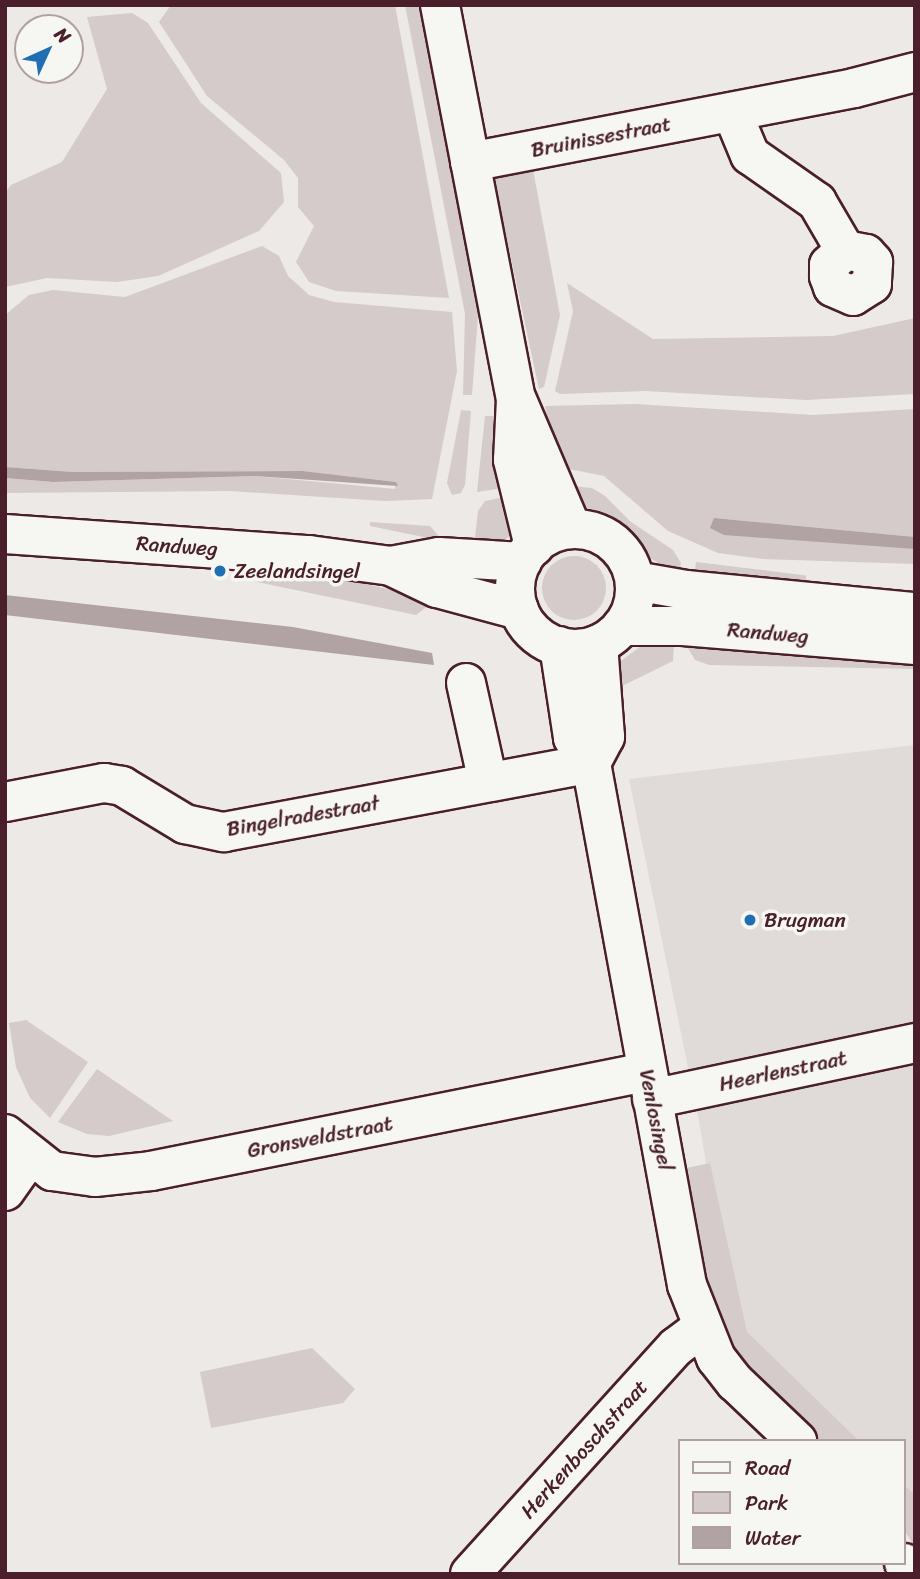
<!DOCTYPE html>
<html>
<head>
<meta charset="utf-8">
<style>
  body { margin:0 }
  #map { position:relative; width:920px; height:1579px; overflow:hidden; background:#ece9e6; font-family:Sriracha,sans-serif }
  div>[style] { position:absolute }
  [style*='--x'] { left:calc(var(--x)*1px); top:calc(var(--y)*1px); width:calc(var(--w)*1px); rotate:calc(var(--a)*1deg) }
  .built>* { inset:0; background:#e0dad8 }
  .green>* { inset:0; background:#d4cbca; transform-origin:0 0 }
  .round { border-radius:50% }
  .water>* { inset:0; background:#b1a2a3 }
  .roads { filter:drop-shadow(2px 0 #4a1f2b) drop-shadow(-2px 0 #4a1f2b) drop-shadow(0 2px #4a1f2b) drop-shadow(0 -2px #4a1f2b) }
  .minor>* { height:38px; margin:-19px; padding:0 19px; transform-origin:19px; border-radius:19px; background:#f6f6f2 }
  .tertiary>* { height:38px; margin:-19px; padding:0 19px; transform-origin:19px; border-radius:19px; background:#f6f6f2 }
  .tertiary>.ring { margin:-19px; padding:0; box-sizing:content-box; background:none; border:38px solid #f6f6f2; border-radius:50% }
  .dots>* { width:19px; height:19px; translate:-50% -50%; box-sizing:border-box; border:4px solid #f6f6f2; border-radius:50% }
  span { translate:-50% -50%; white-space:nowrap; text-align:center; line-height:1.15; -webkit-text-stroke:7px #f6f6f2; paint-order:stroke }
  .street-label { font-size:21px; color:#4a1f2b }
  .poi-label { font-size:21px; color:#4a1f2b }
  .left { translate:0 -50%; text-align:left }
  .frame { position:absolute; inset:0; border:7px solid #4a1f2b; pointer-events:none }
  .legend { position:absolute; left:678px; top:1439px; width:228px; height:126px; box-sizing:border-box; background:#f6f6f2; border:2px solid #b1a0a2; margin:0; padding:9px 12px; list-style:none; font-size:21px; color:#4a1f2b }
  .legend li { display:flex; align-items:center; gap:14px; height:35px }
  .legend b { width:35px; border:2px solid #b1a0a2 }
  .north { position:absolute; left:14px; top:14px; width:70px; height:70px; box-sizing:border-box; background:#f6f6f2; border:2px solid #b1a0a2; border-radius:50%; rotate:45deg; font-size:19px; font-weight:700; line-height:28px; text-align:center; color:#4a1f2b }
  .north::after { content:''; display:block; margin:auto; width:24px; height:32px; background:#1f6fb2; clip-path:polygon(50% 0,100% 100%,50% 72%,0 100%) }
</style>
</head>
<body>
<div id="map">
  <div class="built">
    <div style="clip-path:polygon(915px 745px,915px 1535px,904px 1516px,904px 1441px,834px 1441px,735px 1334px,699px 1121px,629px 779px)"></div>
  </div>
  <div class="green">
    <div style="clip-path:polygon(171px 5px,395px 5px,449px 298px,336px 291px,309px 282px,296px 262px,314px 226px,298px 207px,298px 178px,284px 160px,207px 96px,159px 22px)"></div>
    <div style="clip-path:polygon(405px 5px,422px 5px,479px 302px,472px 395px,463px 395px,465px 314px)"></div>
    <div style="clip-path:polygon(132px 13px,148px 23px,201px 103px,281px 173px,284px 202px,259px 231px,158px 276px,117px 282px,47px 278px,5px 287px,5px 193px,11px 185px,62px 162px,107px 89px,87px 17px)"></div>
    <div style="clip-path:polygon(532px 164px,560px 315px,544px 387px,539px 389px,493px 174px)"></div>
    <div style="clip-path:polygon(262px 246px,279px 256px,288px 276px,309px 295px,334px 302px,452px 312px,457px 371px,432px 499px,385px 501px,230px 491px,5px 493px,5px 478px,53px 482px,255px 476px,395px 489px,396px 482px,303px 471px,73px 472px,5px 467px,5px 315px,29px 295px,53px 290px,125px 297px)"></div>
    <div style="clip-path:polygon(567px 283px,653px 339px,833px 336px,915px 318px,915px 394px,806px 400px,645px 391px,560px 394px,555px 391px,573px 311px)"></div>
    <div style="clip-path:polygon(635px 404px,813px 415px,915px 409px,915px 537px,715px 518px,915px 548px,915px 564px,763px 559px,718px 553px,668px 531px,604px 476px,569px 469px,557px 461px,545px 406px)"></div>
    <div style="clip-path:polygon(461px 410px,471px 411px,465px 485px,461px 493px,452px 495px,447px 483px)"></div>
    <div style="clip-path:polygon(485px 416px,494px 416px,504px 488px,477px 492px)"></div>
    <div style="clip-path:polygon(572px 486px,592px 488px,605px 496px,631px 522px,673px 550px,681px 563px,679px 575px,650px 558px,618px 524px,580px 504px)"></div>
    <div style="clip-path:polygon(509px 496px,515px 523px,511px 535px,499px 544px,474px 546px,478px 511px,485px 501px)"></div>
    <div style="clip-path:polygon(370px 522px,430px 526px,443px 541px,370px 526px)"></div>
    <div class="round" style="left:542px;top:556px;width:64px;height:64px"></div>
    <div style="left:696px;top:562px;width:111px;height:16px;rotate:7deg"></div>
    <div style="clip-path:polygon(258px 567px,344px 579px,436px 600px,416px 615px,257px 582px)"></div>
    <div style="clip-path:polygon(659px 642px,674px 643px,673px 661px,614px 690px,621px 661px,641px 646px)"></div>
    <div style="clip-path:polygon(686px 645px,915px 661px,915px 669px,709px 665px,695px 660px)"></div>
    <div style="clip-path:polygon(26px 1020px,88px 1062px,50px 1118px,30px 1098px,16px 1067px,9px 1023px)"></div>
    <div style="clip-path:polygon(97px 1069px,173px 1121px,109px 1136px,87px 1134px,58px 1122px)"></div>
    <div style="clip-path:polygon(710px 1163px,747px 1332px,859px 1441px,821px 1441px,767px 1392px,732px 1350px,710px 1302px,682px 1169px)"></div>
    <div style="clip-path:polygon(312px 1348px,355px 1389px,343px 1403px,211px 1428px,200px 1372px)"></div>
    <div style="clip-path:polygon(904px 1485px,915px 1495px,915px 1547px,904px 1530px)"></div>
  </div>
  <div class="water">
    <div style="clip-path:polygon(5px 467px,73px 472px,303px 471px,396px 482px,398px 486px,255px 476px,53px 482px,5px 478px)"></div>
    <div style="clip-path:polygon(714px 518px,915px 537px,915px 549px,724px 535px,710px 528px)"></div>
    <div style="clip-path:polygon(5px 595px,293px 627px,432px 653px,434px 665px,5px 615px)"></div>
  </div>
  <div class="roads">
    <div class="minor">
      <div style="--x:440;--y:5;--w:401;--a:79.1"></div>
      <div style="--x:516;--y:399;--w:61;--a:92.8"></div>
      <div style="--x:513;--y:460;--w:89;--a:76.3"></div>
      <div style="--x:732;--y:112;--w:47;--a:67.3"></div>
      <div style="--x:750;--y:155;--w:82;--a:35"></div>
      <div style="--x:817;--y:202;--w:56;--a:59.7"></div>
      <div style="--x:845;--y:250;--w:21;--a:11"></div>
      <div style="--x:866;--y:254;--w:11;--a:49"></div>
      <div style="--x:873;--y:262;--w:22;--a:93"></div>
      <div style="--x:872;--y:284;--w:22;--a:148"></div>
      <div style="--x:853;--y:296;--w:22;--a:-156"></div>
      <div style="--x:833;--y:287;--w:12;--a:-110"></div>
      <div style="--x:829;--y:276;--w:11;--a:-90"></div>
      <div style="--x:829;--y:265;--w:22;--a:-43"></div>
      <div style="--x:470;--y:162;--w:391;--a:-10.9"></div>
      <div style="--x:854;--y:88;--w:63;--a:-14.7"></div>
      <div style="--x:517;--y:400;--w:140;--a:66.9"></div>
      <div style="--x:559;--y:646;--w:93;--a:81.3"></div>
      <div style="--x:573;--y:738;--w:31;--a:54"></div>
      <div style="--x:591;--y:763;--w:531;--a:79.58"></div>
      <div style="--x:687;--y:1285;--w:79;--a:68.3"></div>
      <div style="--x:716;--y:1358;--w:31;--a:52"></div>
      <div style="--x:735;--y:1382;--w:86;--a:43.6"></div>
      <div style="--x:466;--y:683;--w:101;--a:77.5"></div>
      <div style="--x:591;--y:763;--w:30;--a:-62"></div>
      <div style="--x:605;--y:737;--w:93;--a:-94.3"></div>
      <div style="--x:5;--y:802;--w:101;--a:-10.9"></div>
      <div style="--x:104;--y:783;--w:18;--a:9"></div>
      <div style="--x:122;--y:786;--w:74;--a:31.1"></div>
      <div style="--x:185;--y:824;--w:40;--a:12"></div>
      <div style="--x:224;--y:832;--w:373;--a:-10.6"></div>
      <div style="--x:652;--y:1099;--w:269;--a:-12"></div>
      <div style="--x:5;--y:1134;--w:60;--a:38.2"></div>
      <div style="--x:52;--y:1171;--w:43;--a:7.9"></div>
      <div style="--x:95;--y:1177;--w:56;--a:-6.1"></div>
      <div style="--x:151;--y:1171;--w:505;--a:-11.31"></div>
      <div style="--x:5;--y:1191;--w:42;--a:-54.8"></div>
      <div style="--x:904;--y:1563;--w:13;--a:61"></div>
      <div style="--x:470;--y:1574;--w:307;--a:-47.8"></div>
      <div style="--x:676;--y:1347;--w:31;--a:-37"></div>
    </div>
    <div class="tertiary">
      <div class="ring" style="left:515px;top:529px;width:82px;height:82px"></div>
      <div style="--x:5;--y:534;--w:305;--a:4"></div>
      <div style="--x:309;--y:555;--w:83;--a:7.6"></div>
      <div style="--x:391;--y:566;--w:49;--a:-10.6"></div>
      <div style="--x:439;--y:557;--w:83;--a:3.4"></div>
      <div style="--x:391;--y:566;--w:51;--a:25.6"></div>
      <div style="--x:437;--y:588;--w:85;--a:15"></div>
      <div style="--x:635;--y:581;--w:52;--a:10"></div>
      <div style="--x:686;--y:590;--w:230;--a:5.5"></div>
      <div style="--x:622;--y:626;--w:61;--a:0"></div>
      <div style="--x:683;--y:626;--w:233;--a:4.7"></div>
    </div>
  </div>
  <div class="dots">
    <div style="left:220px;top:571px;background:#1f6fb2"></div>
    <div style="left:750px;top:920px;background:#1f6fb2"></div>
  </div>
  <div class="street-label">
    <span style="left:601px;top:137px;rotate:-11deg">Bruinissestraat</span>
    <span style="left:177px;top:546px;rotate:4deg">Randweg</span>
    <span style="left:768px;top:633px;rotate:5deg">Randweg</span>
    <span style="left:303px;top:816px;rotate:-10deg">Bingelradestraat</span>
    <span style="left:783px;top:1071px;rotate:-12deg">Heerlenstraat</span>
    <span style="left:656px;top:1120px;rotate:79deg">Venlosingel</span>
    <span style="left:320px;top:1137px;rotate:-11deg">Gronsveldstraat</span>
    <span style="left:584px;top:1449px;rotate:-48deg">Herkenboschstraat</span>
  </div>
  <div class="poi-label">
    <span class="left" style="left:234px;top:571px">Zeelandsingel</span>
    <span class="left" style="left:764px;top:920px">Brugman</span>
  </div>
  <div class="frame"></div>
  <ul class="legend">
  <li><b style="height:9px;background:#f6f6f2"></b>Road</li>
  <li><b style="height:19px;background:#d4cbca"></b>Park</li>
  <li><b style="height:19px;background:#b1a2a3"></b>Water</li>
  </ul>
  <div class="north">N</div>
</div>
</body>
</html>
